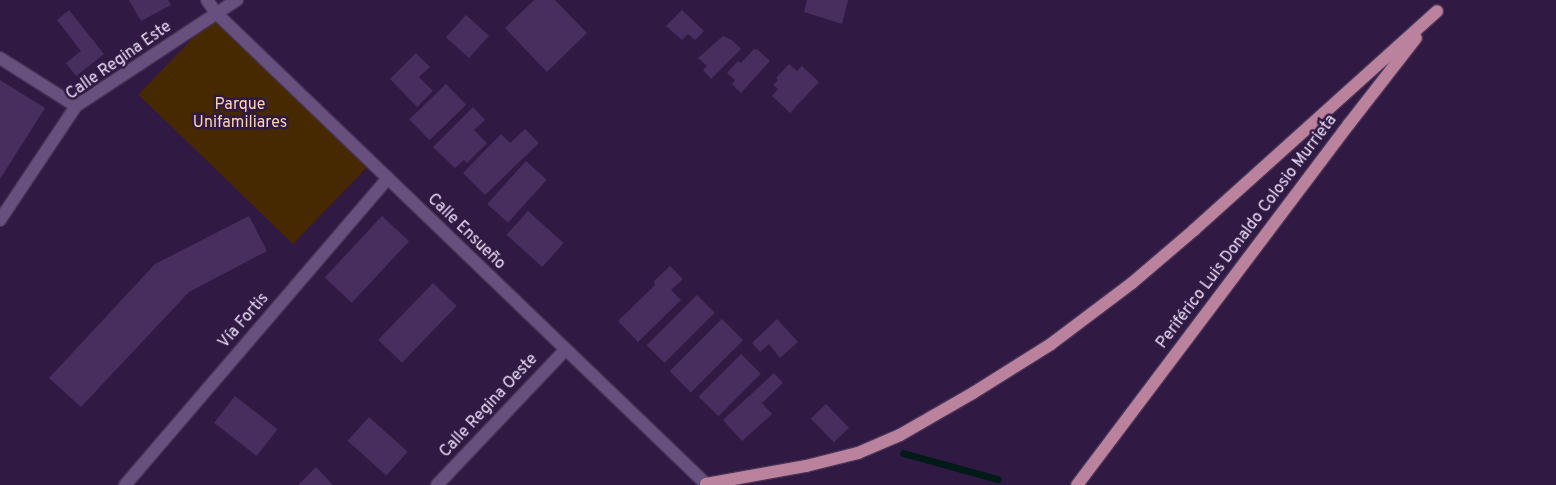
<!DOCTYPE html>
<html>
<head>
<meta charset="utf-8">
<style>
  body { margin:0 }
  #map { position:relative; width:1556px; height:485px; overflow:hidden; background:#301942; font-family:Overpass,sans-serif }
  div>[style] { position:absolute }
  [style*='--x'] { left:calc(var(--x)*1px); top:calc(var(--y)*1px); width:calc(var(--w)*1px); rotate:calc(var(--a)*1deg) }
  .green>* { inset:0; background:#472900; transform-origin:0 0 }
  .stream>* { height:7px; margin:-3.5px; padding:0 3.5px; transform-origin:3.5px; border-radius:3.5px; background:#001a18 }
  .building>* { inset:0; background:#482e5e; transform-origin:0 0 }
  .roads { filter:drop-shadow(1px 0 #473356) drop-shadow(-1px 0 #473356) drop-shadow(0 1px #473356) drop-shadow(0 -1px #473356) }
  .street>* { height:12px; margin:-6px; padding:0 6px; transform-origin:6px; border-radius:6px; background:#68507e }
  .secondary>* { height:12px; margin:-6px; padding:0 6px; transform-origin:6px; border-radius:6px; background:#68507e }
  .primary>* { height:12px; margin:-6px; padding:0 6px; transform-origin:6px; border-radius:6px; background:#ba829d }
  span { translate:-50% -50%; white-space:nowrap; text-align:center; line-height:1.15; -webkit-text-stroke:5px #301942; paint-order:stroke }
  .street-label { font-size:16px; color:#ede0fb }
  .park-label { font-size:16px; color:#fcd5ab }
</style>
</head>
<body>
<div id="map">
  <div class="green">
    <div style="left:216px;top:14px;width:215px;height:112px;rotate:44deg"></div>
  </div>
  <div class="stream">
    <div style="--x:903;--y:453;--w:98;--a:15.5"></div>
  </div>
  <div class="building">
    <div style="clip-path:polygon(129px 0,168px 0,171px 5px,141px 21px)"></div>
    <div style="clip-path:polygon(534px 0,555px 0,587px 33px,547px 72px,505px 28px)"></div>
    <div style="clip-path:polygon(807px 0,848px 0,842px 24px,804px 12px)"></div>
    <div style="clip-path:polygon(69px 10px,104px 54px,76px 76px,66px 63px,81px 51px,57px 20px)"></div>
    <div style="clip-path:polygon(682px 10px,704px 31px,695px 40px,688px 34px,682px 40px,666px 26px)"></div>
    <div style="left:466px;top:15px;width:31px;height:30px;rotate:42deg"></div>
    <div style="clip-path:polygon(723px 36px,732px 40px,741px 49px,711px 79px,703px 70px,707px 66px,698px 58px)"></div>
    <div style="clip-path:polygon(754px 49px,758px 50px,770px 61px,741px 93px,732px 84px,735px 80px,727px 73px,738px 61px,741px 63px)"></div>
    <div style="clip-path:polygon(416px 53px,430px 67px,419px 77px,433px 91px,417px 107px,390px 79px)"></div>
    <div style="clip-path:polygon(789px 64px,797px 71px,802px 66px,819px 82px,790px 113px,772px 96px,778px 89px,773px 85px,778px 80px,776px 78px)"></div>
    <div style="clip-path:polygon(0 80px,45px 108px,0 179px)"></div>
    <div style="left:446px;top:84px;width:29px;height:51px;rotate:46deg"></div>
    <div style="clip-path:polygon(473px 107px,485px 120px,474px 130px,487px 143px,467px 163px,464px 160px,455px 168px,433px 147px)"></div>
    <div style="clip-path:polygon(525px 129px,539px 143px,485px 195px,463px 173px,501px 134px,510px 143px)"></div>
    <div style="left:526px;top:161px;width:28px;height:58px;rotate:42deg"></div>
    <div style="left:528px;top:211px;width:48px;height:32px;rotate:42deg"></div>
    <div style="clip-path:polygon(249px 216px,267px 251px,189px 292px,81px 407px,49px 378px,155px 264px)"></div>
    <div style="left:382px;top:216px;width:37px;height:84px;rotate:43deg"></div>
    <div style="clip-path:polygon(670px 266px,683px 279px,671px 290px,681px 300px,638px 342px,618px 321px,655px 285px,654px 281px)"></div>
    <div style="left:433px;top:283px;width:33px;height:79px;rotate:44deg"></div>
    <div style="left:697px;top:295px;width:25px;height:71px;rotate:45deg"></div>
    <div style="left:722px;top:319px;width:30px;height:74px;rotate:45deg"></div>
    <div style="clip-path:polygon(777px 319px,798px 342px,780px 358px,769px 344px,760px 352px,752px 343px)"></div>
    <div style="left:741px;top:354px;width:28px;height:60px;rotate:45deg"></div>
    <div style="clip-path:polygon(774px 373px,783px 383px,762px 403px,772px 414px,742px 441px,723px 420px)"></div>
    <div style="left:235px;top:396px;width:54px;height:34px;rotate:38deg"></div>
    <div style="left:826px;top:404px;width:33px;height:21px;rotate:46deg"></div>
    <div style="left:369px;top:417px;width:52px;height:32px;rotate:42deg"></div>
    <div style="clip-path:polygon(316px 467px,333px 485px,298px 485px)"></div>
  </div>
  <div class="roads">
    <div class="street">
      <div style="--x:0;--y:58;--w:90;--a:32.3"></div>
      <div style="--x:0;--y:220;--w:137;--a:-56.3"></div>
      <div style="--x:76;--y:106;--w:193;--a:-33.4"></div>
      <div style="--x:125;--y:485;--w:404;--a:-49.4"></div>
      <div style="--x:437;--y:485;--w:186;--a:-46.5"></div>
    </div>
    <div class="secondary">
      <div style="--x:207;--y:0;--w:16;--a:55"></div>
      <div style="--x:216;--y:13;--w:681;--a:43.87"></div>
    </div>
    <div class="primary">
      <div style="--x:706;--y:484;--w:102;--a:-10.2"></div>
      <div style="--x:806;--y:466;--w:54;--a:-14"></div>
      <div style="--x:858;--y:453;--w:46;--a:-23.2"></div>
      <div style="--x:900;--y:435;--w:84;--a:-29.9"></div>
      <div style="--x:973;--y:393;--w:92;--a:-32.1"></div>
      <div style="--x:1051;--y:344;--w:101;--a:-37"></div>
      <div style="--x:1132;--y:283;--w:82;--a:-40.5"></div>
      <div style="--x:1194;--y:230;--w:327;--a:-42"></div>
      <div style="--x:1077;--y:485;--w:452;--a:-53"></div>
      <div style="--x:1349;--y:124;--w:109;--a:-52.1"></div>
    </div>
  </div>
  <div class="street-label">
    <span style="left:119px;top:61px;rotate:-35deg">Calle Regina Este</span>
    <span style="left:466px;top:232px;rotate:44deg">Calle Ensueño</span>
    <span style="left:1247px;top:232px;rotate:-53deg">Periférico Luis Donaldo Colosio Murrieta</span>
    <span style="left:244px;top:321px;rotate:-49deg">Vía Fortis</span>
    <span style="left:489px;top:406px;rotate:-47deg">Calle Regina Oeste</span>
  </div>
  <div class="park-label">
    <span style="left:240px;top:114px">Parque<br>Unifamiliares</span>
  </div>
</div>
</body>
</html>
